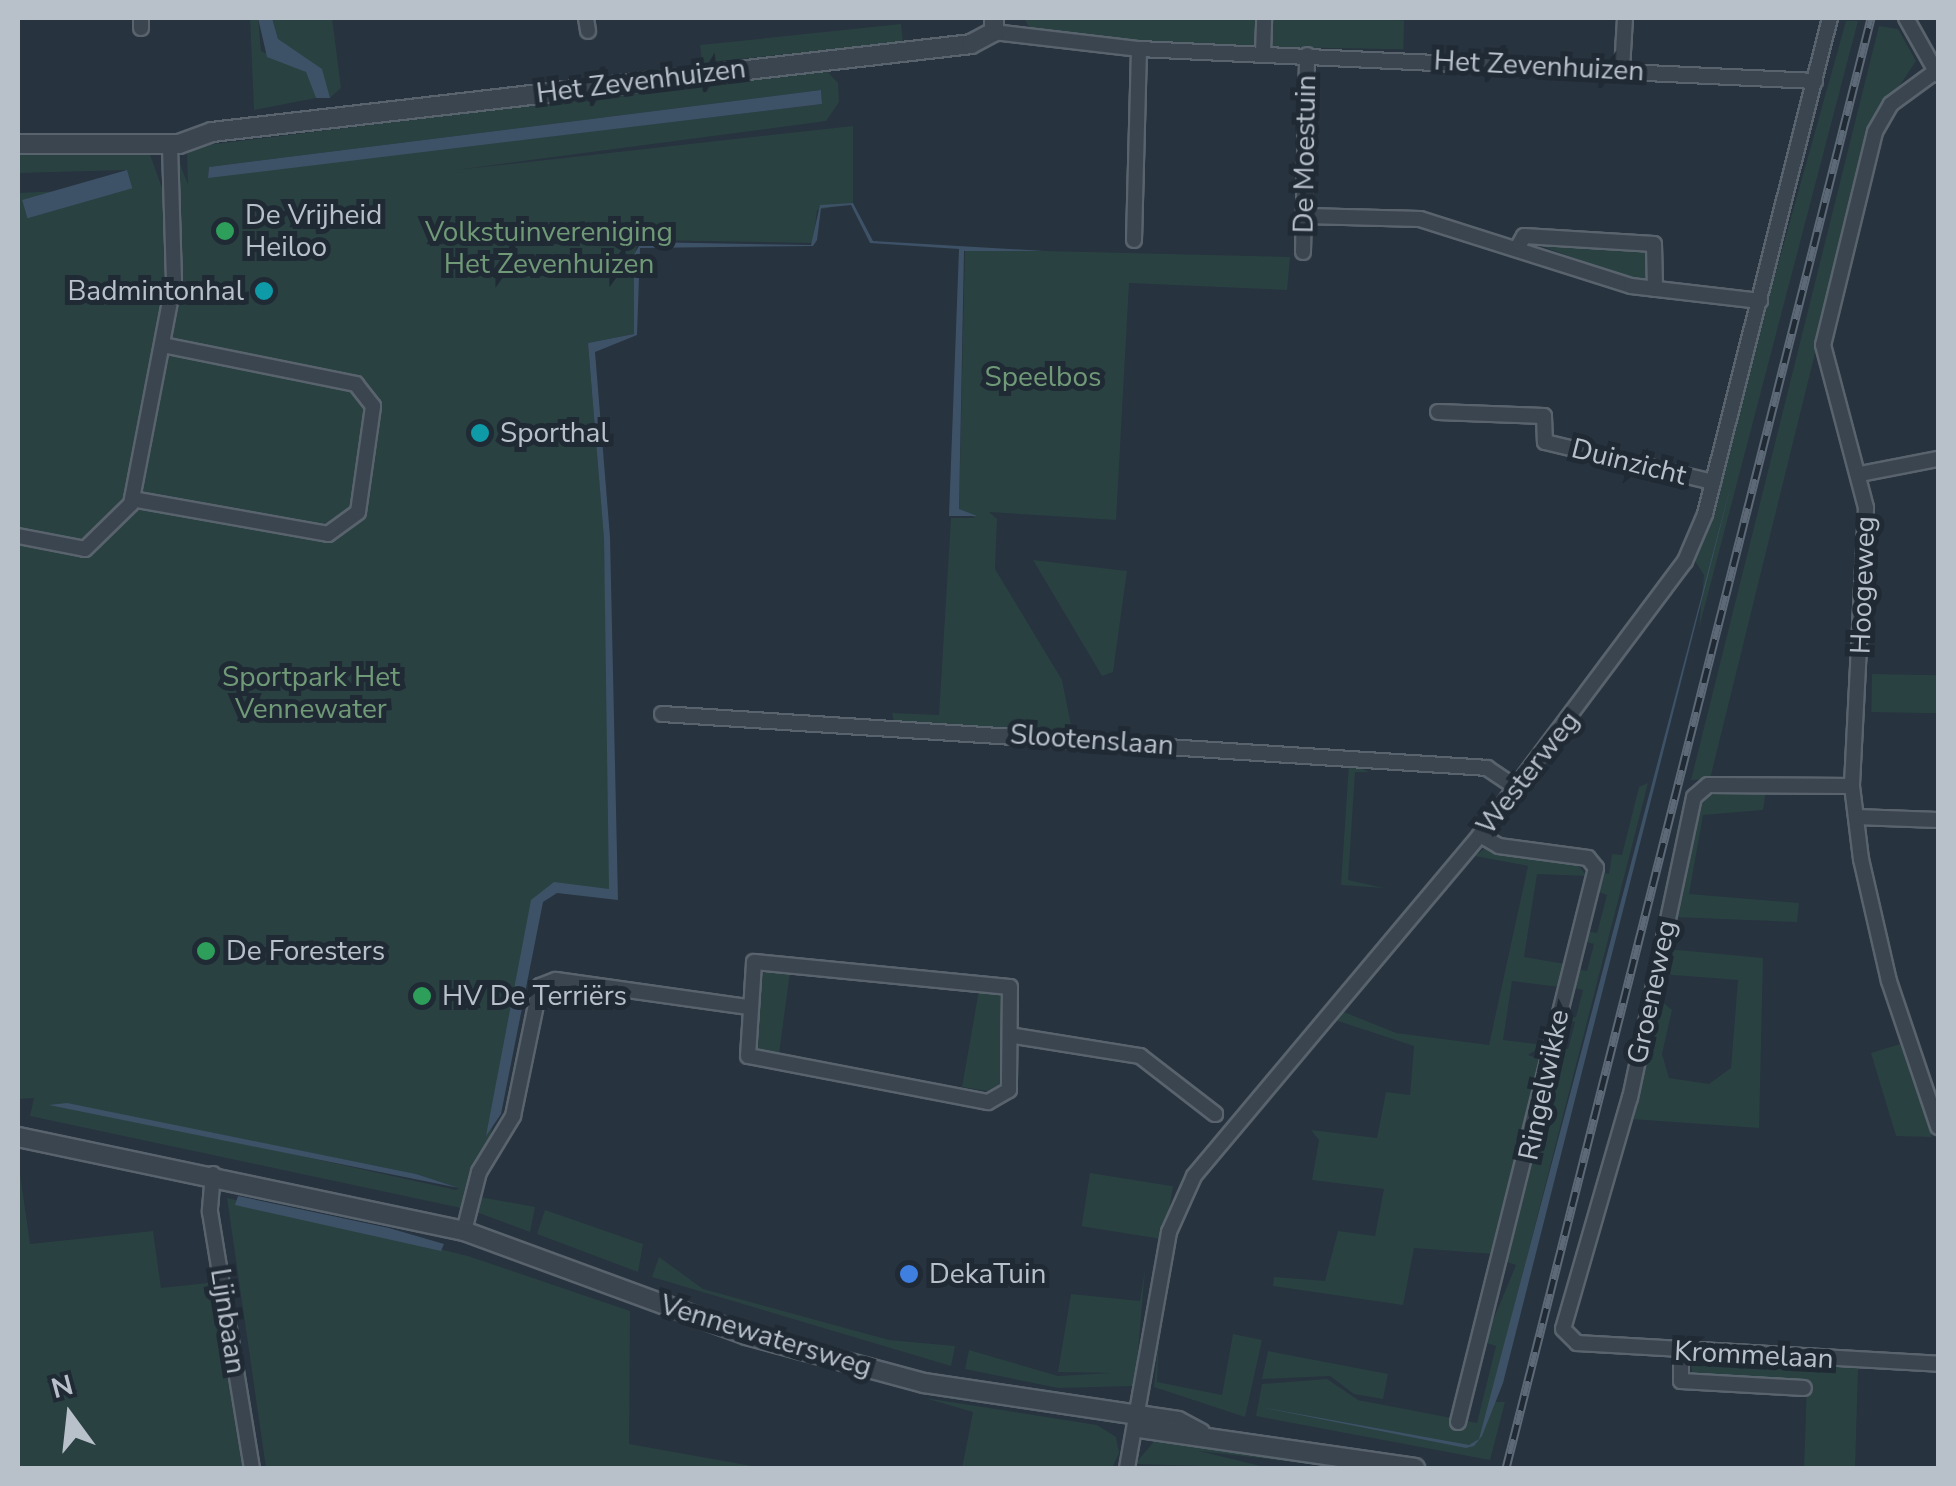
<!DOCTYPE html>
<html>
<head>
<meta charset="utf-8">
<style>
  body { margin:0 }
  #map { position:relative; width:1956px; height:1486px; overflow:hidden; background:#27333f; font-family:"Nunito Sans",sans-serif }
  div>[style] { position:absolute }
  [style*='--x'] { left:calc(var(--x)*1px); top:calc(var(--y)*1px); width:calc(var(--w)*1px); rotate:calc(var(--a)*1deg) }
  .green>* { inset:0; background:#2a4141; transform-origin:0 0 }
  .water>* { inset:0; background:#3e5267; transform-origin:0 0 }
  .roads { filter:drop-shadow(2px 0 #59636d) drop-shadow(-2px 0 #59636d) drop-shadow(0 2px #59636d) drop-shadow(0 -2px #59636d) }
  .minor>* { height:14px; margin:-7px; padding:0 7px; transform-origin:7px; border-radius:7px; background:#3b454f }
  .tertiary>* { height:18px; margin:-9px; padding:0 9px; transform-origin:9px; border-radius:9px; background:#3b454f }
  .rail>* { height:9px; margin-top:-4.5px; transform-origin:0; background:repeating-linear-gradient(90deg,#202a35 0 15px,#5d6976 0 30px); box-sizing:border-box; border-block:2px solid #5d6976 }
  .dots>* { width:28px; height:28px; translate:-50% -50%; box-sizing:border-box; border:5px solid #202a35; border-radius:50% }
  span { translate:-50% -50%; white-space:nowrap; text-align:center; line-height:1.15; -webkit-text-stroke:10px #202a35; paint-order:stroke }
  .street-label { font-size:28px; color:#b8c0ca }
  .poi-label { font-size:28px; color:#b8c0ca }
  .left { translate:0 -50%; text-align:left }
  .right { translate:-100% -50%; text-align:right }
  .park-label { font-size:28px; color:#709977 }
  .frame { position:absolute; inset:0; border:20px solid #b8c0ca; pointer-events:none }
  .north { position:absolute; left:20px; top:1366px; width:100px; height:100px; -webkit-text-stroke:8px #202a35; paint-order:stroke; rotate:345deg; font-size:28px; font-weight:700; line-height:40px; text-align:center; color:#b8c0ca }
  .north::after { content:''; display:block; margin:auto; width:35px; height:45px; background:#b8c0ca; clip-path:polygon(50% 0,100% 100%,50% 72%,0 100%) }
</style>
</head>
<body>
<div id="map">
  <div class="green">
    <div style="clip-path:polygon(250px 18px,258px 18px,261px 51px,306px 72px,316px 98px,254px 110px)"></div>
    <div style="clip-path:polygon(272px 18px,332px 18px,341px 88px,330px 98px,278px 39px)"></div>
    <div style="clip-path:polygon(1024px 18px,1260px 18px,1259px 47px,1062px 36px,1030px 29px)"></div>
    <div style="left:1269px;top:18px;width:135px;height:29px;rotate:1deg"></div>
    <div style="clip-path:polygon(1846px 21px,1858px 21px,1699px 628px,1704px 575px,1695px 561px)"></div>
    <div style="left:901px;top:24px;width:18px;height:202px;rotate:84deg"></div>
    <div style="clip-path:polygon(1879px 26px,1898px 29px,1916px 61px,1870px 130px,1710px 779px,1691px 780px)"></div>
    <div style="clip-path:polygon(evenodd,824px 68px,838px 83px,839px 102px,826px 121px,456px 170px,853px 126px,853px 203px,817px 210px,813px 243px,647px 240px,636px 247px,634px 334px,588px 343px,604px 539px,613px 896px,561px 889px,543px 896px,489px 1142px,461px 1208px,30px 1116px,34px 1098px,18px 1099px,18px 193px,131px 188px,127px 170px,18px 173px,18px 152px,148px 149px,162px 188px,179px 186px,179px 161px,188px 185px,187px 154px,199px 146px,824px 68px,821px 90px,822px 104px,208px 177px,209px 167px,821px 90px,824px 68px,52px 1101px,416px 1174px,459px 1188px,456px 1190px,52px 1101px)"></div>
    <div style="clip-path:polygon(1531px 242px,1648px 247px,1650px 283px,1622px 276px)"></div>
    <div style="clip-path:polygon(965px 249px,1290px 257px,1287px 290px,1129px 283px,1116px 520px,989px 512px,997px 519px,995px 569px,1062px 680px,1073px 735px,894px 721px,892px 713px,939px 715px,951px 518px,975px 518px,959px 509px)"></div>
    <div style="clip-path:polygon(1033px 560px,1127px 571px,1113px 672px,1102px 676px)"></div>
    <div style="left:1872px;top:674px;width:66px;height:38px;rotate:1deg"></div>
    <div style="clip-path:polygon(1349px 763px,1369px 772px,1355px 772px,1348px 880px,1384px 888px,1341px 885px)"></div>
    <div style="clip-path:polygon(1648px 783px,1492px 1394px,1486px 1421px,1493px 1402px,1505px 1402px,1490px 1460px,1256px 1416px,1262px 1384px,1327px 1379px,1358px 1400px,1477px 1423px,1496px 1346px,1484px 1342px,1516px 1265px,1504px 1261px,1553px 1090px,1553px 1059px,1556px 1047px,1568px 1049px,1575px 1022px,1564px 1019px,1576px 1017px,1583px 990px,1571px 987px,1576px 969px,1587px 971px,1594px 944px,1583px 941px,1586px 931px,1597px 933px,1607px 895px,1596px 891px,1600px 872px,1609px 874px,1612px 854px,1622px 855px,1639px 787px)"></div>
    <div style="clip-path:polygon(1711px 788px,1766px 790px,1763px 810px,1703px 815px,1689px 894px,1799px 903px,1797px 922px,1672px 917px,1695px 805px)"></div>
    <div style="clip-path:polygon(1484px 849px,1576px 863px,1587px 876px,1537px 874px,1524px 957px,1565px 964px,1559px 987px,1512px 981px,1503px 1040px,1544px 1045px,1528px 1055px,1540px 1059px,1542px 1085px,1494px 1254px,1414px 1248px,1403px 1305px,1273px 1286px,1274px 1277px,1325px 1281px,1338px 1231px,1375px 1236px,1384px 1189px,1312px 1180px,1319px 1140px,1311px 1130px,1377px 1138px,1386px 1092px,1410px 1095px,1414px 1046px,1332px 1019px,1350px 997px,1344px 1012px,1396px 1033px,1489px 1045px,1528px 866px,1475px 856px)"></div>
    <div style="clip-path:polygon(1667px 949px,1763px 958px,1759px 1128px,1631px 1119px,1656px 997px,1672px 1010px,1662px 1054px,1669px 1078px,1709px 1084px,1731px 1068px,1738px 980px,1660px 974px)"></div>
    <div style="clip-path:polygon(790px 972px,779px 1054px,760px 1051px,749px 1037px,760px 973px)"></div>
    <div style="clip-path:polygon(979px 990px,1005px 996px,1002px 1085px,987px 1091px,962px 1087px)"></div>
    <div style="clip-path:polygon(1900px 1044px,1932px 1137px,1896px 1136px,1871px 1053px)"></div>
    <div style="clip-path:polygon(18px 1160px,30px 1244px,153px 1231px,161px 1288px,217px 1282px,247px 1468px,18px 1468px)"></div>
    <div style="left:1090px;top:1173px;width:84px;height:54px;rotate:9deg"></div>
    <div style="clip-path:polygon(480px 1197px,535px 1207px,530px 1232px,476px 1212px)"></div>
    <div style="clip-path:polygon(227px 1198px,468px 1256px,630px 1311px,629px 1444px,763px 1468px,266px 1468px)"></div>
    <div style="clip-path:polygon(545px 1210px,643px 1244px,638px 1272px,537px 1234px)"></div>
    <div style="clip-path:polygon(659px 1257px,703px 1289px,889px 1340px,955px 1346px,951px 1366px,652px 1277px)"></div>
    <div style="clip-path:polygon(1145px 1270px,1135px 1386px,1058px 1388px,965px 1369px,969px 1350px,1058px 1376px,1112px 1373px,1058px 1372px,1071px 1294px,1140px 1301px)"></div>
    <div style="clip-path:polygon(1233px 1334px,1262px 1340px,1245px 1417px,1154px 1387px,1159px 1336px,1157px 1382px,1222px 1395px)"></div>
    <div style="clip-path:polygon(1268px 1351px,1388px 1374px,1383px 1399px,1354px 1394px,1330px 1376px,1262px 1379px)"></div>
    <div style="clip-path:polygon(1689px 1355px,1858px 1368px,1855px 1468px,1804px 1468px,1807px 1383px,1693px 1376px)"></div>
    <div style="clip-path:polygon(925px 1398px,1097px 1425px,1116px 1437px,1119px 1453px,1112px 1468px,962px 1468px,973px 1412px)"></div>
    <div style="clip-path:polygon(1156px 1439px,1249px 1451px,1344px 1468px,1199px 1451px,1269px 1468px,1135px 1464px)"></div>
  </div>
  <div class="water">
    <div style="clip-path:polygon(258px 18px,272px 18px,278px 39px,322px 69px,330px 98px,316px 98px,306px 72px,267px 57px)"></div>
    <div style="clip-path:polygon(821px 90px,822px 104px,208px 178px,209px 167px)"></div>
    <div style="left:127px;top:170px;width:19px;height:109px;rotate:74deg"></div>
    <div style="clip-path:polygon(853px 203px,873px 241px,1044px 251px,964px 251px,959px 509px,977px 516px,949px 516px,959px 249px,870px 243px,851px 205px,821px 208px,817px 240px,813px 246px,640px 248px,637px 335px,595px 352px,610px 537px,618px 900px,557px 893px,543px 902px,501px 1114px,486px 1136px,531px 900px,554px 882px,609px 889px,604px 539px,588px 343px,634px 334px,634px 255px,641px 242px,811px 245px,820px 205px)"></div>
    <div style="clip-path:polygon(1733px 477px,1503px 1383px,1482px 1436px,1474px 1446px,1466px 1448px,1260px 1407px,1469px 1445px,1479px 1439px)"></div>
    <div style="clip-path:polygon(67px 1103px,416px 1174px,459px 1188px,49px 1105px)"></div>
    <div style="clip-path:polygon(238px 1196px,389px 1228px,444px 1244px,441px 1251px,235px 1205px)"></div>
  </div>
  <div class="roads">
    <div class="minor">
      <div style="--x:141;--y:18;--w:10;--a:90"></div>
      <div style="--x:586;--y:18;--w:13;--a:81"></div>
      <div style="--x:1906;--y:18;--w:65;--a:60.7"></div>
      <div style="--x:994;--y:32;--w:146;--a:6.7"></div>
      <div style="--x:1139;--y:49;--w:677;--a:2.71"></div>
      <div style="--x:1263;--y:53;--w:35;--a:-88"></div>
      <div style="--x:1622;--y:69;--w:51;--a:-86.6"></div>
      <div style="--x:1936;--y:71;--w:56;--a:143.7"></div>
      <div style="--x:1891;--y:104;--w:32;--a:120"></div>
      <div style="--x:1875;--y:132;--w:219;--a:103.7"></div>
      <div style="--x:1823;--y:345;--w:169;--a:75.2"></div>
      <div style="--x:1866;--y:508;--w:278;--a:92.9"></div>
      <div style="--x:1852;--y:786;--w:74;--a:83"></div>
      <div style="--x:1861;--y:859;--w:125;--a:77.1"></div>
      <div style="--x:1889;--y:981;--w:154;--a:71.4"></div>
      <div style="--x:1306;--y:216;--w:114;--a:1.5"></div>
      <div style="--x:1420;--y:219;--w:221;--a:17.6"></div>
      <div style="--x:1631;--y:286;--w:130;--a:6.6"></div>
      <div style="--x:1134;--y:240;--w:191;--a:-88.5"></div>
      <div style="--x:1519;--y:245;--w:10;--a:-61"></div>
      <div style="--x:1524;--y:236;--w:130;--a:3.5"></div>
      <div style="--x:1654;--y:244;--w:45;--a:88.7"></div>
      <div style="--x:1303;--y:252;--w:197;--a:-88.8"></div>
      <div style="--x:1438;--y:412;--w:106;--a:2.2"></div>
      <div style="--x:1544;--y:416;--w:26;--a:88"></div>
      <div style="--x:1545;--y:442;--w:173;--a:13.4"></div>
      <div style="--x:1860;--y:474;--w:79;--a:-10.9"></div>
      <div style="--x:132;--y:499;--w:199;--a:10.1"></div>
      <div style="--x:328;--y:534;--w:37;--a:-36"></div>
      <div style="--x:358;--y:512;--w:107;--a:-81.9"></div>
      <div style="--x:373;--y:406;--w:28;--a:-128"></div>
      <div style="--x:356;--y:384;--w:197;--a:-168.6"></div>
      <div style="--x:18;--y:536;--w:68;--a:11"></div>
      <div style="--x:85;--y:549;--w:64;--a:-44.4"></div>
      <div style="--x:131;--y:504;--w:227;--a:-79.1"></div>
      <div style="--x:174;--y:281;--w:136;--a:-91.7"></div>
      <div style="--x:662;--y:714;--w:827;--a:3.74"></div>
      <div style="--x:1487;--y:768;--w:34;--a:34"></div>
      <div style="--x:1852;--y:786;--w:144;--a:-179.6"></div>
      <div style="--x:1708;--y:785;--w:18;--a:139"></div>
      <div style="--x:1694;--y:797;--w:307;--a:102"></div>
      <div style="--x:1630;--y:1097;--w:241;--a:106.1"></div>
      <div style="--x:1563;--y:1329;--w:20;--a:45"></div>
      <div style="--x:1577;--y:1343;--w:362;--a:3.3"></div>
      <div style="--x:1856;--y:817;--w:82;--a:2.1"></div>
      <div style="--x:754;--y:962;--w:257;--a:5.6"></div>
      <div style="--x:1010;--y:987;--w:103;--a:90.6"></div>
      <div style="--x:1009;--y:1090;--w:24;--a:150"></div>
      <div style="--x:988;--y:1102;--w:244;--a:-169.1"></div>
      <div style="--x:748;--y:1056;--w:94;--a:-86.3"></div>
      <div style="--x:1015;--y:1036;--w:127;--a:9.1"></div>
      <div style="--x:1140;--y:1056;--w:95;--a:37.7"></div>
      <div style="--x:213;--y:1174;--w:38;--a:95"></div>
      <div style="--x:210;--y:1212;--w:259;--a:80.7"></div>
      <div style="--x:464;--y:1231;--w:61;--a:-75.7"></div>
      <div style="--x:479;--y:1172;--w:66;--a:-58.7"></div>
      <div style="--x:513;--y:1116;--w:133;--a:-78.3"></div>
      <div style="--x:540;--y:986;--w:17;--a:-21"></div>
      <div style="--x:556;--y:980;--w:193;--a:8"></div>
      <div style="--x:1681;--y:1351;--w:30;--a:90"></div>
      <div style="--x:1681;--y:1381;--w:123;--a:3.3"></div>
      <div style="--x:1458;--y:1422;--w:571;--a:-76.01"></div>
      <div style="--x:1596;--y:868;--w:13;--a:-129"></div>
      <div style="--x:1588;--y:858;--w:90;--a:-172.3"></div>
      <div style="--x:1499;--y:846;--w:22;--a:-150"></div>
      <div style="--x:1127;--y:1468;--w:240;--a:-79.9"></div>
      <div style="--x:1169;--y:1232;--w:61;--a:-65.9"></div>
      <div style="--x:1194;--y:1176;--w:445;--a:-50"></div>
      <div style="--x:1480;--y:835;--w:342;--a:-53.2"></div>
      <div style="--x:1685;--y:561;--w:51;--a:-66.9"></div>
      <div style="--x:1705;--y:514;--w:512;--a:-75.86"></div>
    </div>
    <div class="tertiary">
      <div style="--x:18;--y:144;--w:161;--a:0"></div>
      <div style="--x:179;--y:144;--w:35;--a:-20"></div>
      <div style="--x:212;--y:132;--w:764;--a:-6.61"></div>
      <div style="--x:971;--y:44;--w:26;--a:-28"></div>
      <div style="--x:994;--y:32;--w:14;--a:-90"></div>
      <div style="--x:18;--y:1137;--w:456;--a:11.9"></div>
      <div style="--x:464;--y:1231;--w:301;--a:20.2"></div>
      <div style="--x:746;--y:1335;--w:184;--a:15.1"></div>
      <div style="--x:924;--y:1383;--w:257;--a:8.5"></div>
      <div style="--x:1178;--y:1421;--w:26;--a:28"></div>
      <div style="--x:1138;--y:1428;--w:280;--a:8.2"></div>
    </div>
  </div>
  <div class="rail">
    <div style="--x:1506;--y:1468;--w:1495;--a:-75.87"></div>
  </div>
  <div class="dots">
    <div style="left:225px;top:231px;background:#2e9e5b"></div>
    <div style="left:264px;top:291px;background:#0f9aa8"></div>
    <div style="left:480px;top:433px;background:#0f9aa8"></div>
    <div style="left:206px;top:951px;background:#2e9e5b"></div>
    <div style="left:422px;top:996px;background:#2e9e5b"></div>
    <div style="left:909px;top:1274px;background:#3f7fe0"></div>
  </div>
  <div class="street-label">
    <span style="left:1539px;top:66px;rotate:3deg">Het Zevenhuizen</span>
    <span style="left:641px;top:81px;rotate:-7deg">Het Zevenhuizen</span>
    <span style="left:1305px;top:154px;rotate:-89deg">De Moestuin</span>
    <span style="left:1629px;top:462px;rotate:14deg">Duinzicht</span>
    <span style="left:1863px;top:585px;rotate:-88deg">Hoogeweg</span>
    <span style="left:1092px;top:740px;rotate:4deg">Slootenslaan</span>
    <span style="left:1528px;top:773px;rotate:-52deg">Westerweg</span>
    <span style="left:1652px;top:992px;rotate:-78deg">Groeneweg</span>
    <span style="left:1544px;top:1085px;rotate:-78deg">Ringelwikke</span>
    <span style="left:228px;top:1321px;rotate:81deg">Lijnbaan</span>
    <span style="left:766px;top:1336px;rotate:17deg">Vennewatersweg</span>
    <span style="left:1754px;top:1355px;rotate:3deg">Krommelaan</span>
  </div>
  <div class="poi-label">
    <span class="left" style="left:245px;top:231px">De Vrijheid<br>Heiloo</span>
    <span class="right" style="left:244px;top:291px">Badmintonhal</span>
    <span class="left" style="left:500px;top:433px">Sporthal</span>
    <span class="left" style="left:226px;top:951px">De Foresters</span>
    <span class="left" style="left:442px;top:996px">HV De Terriërs</span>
    <span class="left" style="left:929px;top:1274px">DekaTuin</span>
  </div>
  <div class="park-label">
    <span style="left:549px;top:248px">Volkstuinvereniging<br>Het Zevenhuizen</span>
    <span style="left:1043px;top:377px">Speelbos</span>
    <span style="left:311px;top:693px">Sportpark Het<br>Vennewater</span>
  </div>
  <div class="frame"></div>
  <div class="north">N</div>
</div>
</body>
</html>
